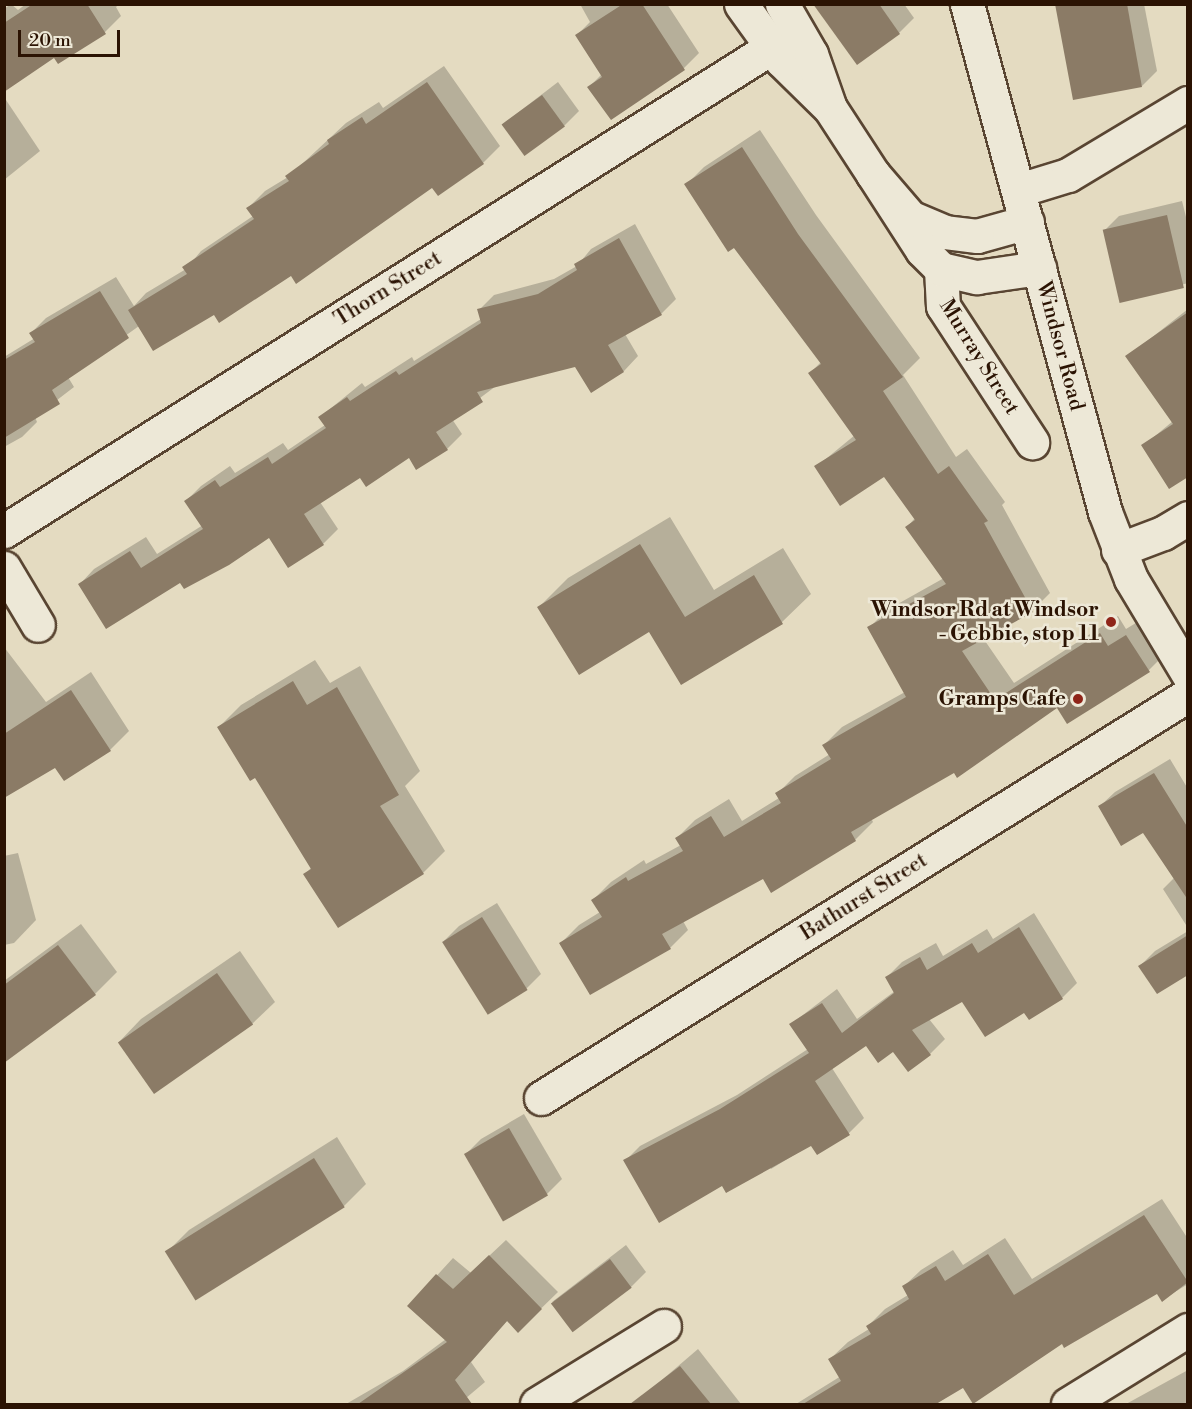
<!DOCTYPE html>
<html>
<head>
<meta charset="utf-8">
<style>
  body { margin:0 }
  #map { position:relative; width:1192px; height:1409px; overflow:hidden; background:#e4dbc1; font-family:"Libre Bodoni",serif }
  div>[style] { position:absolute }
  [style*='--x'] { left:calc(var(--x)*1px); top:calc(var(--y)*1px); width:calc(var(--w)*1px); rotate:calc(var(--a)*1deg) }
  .shadow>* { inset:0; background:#0003 }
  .building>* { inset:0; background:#8b7b66; transform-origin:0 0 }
  .roads { filter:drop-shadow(2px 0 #594532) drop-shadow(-2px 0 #594532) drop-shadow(0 2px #594532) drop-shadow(0 -2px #594532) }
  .minor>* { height:33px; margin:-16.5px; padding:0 16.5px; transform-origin:16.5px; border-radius:16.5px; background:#ede8d7 }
  .tertiary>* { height:33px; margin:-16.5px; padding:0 16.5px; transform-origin:16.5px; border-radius:16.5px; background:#ede8d7 }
  .secondary>* { height:33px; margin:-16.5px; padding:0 16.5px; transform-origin:16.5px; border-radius:16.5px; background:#ede8d7 }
  .dots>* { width:16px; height:16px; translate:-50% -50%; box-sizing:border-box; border:3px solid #ede8d7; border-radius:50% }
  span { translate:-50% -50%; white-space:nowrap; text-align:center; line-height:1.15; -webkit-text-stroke:5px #ede8d7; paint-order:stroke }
  .street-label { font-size:21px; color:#2b1303 }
  .poi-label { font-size:21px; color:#2b1303; font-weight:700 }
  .right { translate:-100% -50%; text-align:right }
  .frame { position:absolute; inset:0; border:6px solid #2b1303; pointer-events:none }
  .scale { position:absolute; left:18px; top:30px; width:102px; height:27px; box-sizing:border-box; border:3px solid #2b1303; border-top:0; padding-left:8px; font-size:18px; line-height:21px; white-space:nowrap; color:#2b1303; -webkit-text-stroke:4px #ede8d7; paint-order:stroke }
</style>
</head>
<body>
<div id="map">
  <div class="shadow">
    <div style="clip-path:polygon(11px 4px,18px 10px,26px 4px,119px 4px,116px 7px,121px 16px,105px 32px,58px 62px,54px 56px,4px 90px,4px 9px)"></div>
    <div style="clip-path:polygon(580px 4px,667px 4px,699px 53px,684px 68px,589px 87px,602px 74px,577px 35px,590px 22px)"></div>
    <div style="clip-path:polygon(815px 4px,904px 4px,914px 18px,899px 33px)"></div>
    <div style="clip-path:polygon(1055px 4px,1144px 4px,1157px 71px,1142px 86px)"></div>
    <div style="clip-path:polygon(444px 66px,500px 146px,483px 163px,433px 186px,291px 274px,139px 326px,68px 377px,74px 387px,35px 417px,37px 422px,22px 437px,4px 447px,4px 357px,35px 338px,31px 333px,46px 318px,116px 277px,134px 306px,146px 293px,186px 269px,201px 251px,253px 216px,248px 208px,265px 191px,288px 177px,346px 123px,379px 102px,383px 108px)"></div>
    <div style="clip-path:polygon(558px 82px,579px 111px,564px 126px,503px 124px)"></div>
    <div style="clip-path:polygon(4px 97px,40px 151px,4px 180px)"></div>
    <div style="clip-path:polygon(760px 130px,816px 215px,920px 358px,903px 375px,956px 457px,967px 449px,1005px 502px,1002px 505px,1050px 593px,1032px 611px,983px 638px,1014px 683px,1118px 616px,1126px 629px,1144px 618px,1167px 652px,1149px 670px,1057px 706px,871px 818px,873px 822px,855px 840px,763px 877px,683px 921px,688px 930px,670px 948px,590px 993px,561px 943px,579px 925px,600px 912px,593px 900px,611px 882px,644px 860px,646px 864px,681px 845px,677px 838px,695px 820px,729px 799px,742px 821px,779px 798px,777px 794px,795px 776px,830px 754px,824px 745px,842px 727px,905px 692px,869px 628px,887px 610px,944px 578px,907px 527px,915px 518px,885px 475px,816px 467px,855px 435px,810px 373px,821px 362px,686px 185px,704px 167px)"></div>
    <div style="clip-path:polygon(1182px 201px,1188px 225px,1188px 283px,1121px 302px,1104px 231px,1119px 216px)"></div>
    <div style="clip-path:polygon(635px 224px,676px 299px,661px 314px,625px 334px,638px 356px,624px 371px,576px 366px,496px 386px,452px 419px,462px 434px,447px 449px,409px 456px,360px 476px,320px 502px,338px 529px,323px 544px,269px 536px,180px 580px,80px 584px,94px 569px,146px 537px,157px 554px,203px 525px,186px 501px,201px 486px,230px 466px,235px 473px,283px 443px,288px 450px,325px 425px,320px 417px,362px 383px,365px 387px,412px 357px,414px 361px,481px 319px,479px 310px,494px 295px,554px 279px,577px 266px,591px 249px)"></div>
    <div style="clip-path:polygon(1188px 309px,1188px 475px,1143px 446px,1173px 421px,1127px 357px)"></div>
    <div style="clip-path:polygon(670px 517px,714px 590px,783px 548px,811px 594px,782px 622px,682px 683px,650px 630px,539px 607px,568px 578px)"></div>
    <div style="clip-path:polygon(4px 647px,46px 702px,91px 672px,129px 731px,110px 750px,56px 766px,4px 797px)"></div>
    <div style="clip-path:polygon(315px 660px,330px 683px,360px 666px,420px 771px,405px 786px,445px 851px,423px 873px,305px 874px,311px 868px,256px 776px,219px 727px,241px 705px)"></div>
    <div style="clip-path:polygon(1170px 759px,1188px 789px,1188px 928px,1163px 889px,1174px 878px,1143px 831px,1100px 806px,1115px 792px)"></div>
    <div style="clip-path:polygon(18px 853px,36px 920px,14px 943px,4px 945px,4px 856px)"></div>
    <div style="clip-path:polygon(497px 903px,541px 974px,526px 989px,444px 941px,459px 926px)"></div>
    <div style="clip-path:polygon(1034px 913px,1077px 983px,1062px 998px,1025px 1011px,963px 1000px,929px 1019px,945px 1039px,930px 1054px,866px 1044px,832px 1068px,864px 1118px,849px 1133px,817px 1153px,812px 1144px,771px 1169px,769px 1166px,723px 1184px,625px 1161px,640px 1146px,737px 1095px,808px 1049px,791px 1024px,837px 989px,857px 1019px,895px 991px,887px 977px,902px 962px,936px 943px,943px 956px,987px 929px,993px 939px)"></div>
    <div style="clip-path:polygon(81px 924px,117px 972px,95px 994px,4px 1062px,4px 981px)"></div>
    <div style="clip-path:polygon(1188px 931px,1188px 973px,1140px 966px,1155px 951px)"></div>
    <div style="clip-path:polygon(240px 951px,275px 1002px,252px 1024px,154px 1092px,119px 1042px,141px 1019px)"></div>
    <div style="clip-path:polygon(524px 1114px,562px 1179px,547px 1194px,504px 1219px,466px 1154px,481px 1139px)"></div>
    <div style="clip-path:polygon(337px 1137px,366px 1184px,344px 1206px,167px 1252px,189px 1230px)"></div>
    <div style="clip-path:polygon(1162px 1199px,1188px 1239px,1188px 1284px,1162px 1300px,1157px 1292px,1062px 1342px,964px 1386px,936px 1404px,796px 1404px,841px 1376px,830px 1359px,848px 1342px,869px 1329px,868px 1326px,885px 1309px,908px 1295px,903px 1287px,921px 1270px,953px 1250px,963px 1265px,1005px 1238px,1032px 1279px)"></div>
    <div style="clip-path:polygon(506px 1240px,558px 1292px,518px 1331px,508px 1320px,471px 1362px,485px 1382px,459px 1404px,346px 1404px,403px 1371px,446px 1339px,409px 1306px,453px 1258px,471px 1273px)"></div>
    <div style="clip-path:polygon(626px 1245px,646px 1272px,631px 1287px,552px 1302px)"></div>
    <div style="clip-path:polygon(698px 1349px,741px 1404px,649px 1404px,642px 1397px)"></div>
    <div style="clip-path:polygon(1188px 1370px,1188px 1404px,1126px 1404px)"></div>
  </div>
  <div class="building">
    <div style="clip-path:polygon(33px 4px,87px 4px,106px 34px,58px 64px,54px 58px,4px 92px,4px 23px)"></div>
    <div style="clip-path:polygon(623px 4px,642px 4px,685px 70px,611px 120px,587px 87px,602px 77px,575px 35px)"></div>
    <div style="clip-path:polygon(813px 4px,879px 4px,900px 34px,857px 65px)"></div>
    <div style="clip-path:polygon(1055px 4px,1127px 4px,1142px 87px,1073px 100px)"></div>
    <div style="clip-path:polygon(427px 82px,484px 164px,438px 196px,432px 188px,296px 284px,291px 276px,219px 323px,214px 315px,153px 351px,128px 310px,187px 274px,182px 267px,254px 219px,246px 208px,289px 181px,285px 176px,329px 144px,327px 140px,362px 117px,366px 124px)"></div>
    <div style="left:542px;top:95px;width:39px;height:50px;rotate:54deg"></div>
    <div style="clip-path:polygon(742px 147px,798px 234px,903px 377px,883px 391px,938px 474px,949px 466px,988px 521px,984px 523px,1033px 612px,962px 651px,995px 700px,1100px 633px,1108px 646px,1126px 635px,1150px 672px,1067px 724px,1057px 708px,957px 778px,954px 773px,851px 832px,856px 841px,771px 893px,763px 879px,662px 934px,671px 949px,590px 995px,559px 943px,602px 917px,591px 900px,626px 877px,628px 881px,683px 851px,675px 838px,711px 816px,724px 837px,781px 803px,775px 793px,831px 759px,822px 745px,906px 697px,867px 627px,946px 584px,905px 527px,915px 520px,884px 477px,840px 506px,814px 466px,856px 440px,808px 373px,821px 364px,734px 248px,728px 252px,684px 184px)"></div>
    <div style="left:1167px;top:215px;width:75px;height:66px;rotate:77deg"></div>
    <div style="clip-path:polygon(619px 238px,662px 315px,608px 345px,624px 372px,591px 393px,575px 367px,477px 392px,483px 402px,436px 432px,448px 450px,416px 470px,409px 458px,366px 487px,360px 478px,304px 514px,324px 545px,288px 568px,269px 538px,229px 565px,184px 589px,180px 583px,106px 629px,78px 584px,130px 551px,141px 568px,203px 529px,184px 501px,215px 480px,220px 487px,268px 457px,272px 464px,326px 428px,318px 417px,347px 397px,350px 401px,396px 371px,399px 375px,481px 323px,477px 309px,538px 294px,577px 270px,574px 264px)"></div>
    <div style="clip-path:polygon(100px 291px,129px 338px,52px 390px,60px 404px,4px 438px,4px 360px,35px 342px,29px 333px)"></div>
    <div style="clip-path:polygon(1188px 312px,1188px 477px,1169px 489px,1141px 445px,1173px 424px,1125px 356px)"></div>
    <div style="clip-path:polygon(640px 544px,685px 617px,754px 575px,783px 624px,681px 685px,649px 632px,579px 675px,537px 607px)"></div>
    <div style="clip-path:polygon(293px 681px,307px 705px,337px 687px,399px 795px,380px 806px,424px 874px,338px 928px,303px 874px,311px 869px,255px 778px,250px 781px,217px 727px)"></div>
    <div style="clip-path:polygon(71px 690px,111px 751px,64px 781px,55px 768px,4px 798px,4px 734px)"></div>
    <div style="clip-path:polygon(1154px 773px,1188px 828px,1188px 900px,1143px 833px,1121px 846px,1098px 806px)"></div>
    <div style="left:482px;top:917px;width:86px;height:47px;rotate:58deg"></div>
    <div style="clip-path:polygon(1019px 927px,1063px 999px,1029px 1020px,1024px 1013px,985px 1037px,962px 1002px,912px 1030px,931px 1055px,908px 1072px,893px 1052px,878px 1063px,866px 1046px,815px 1081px,850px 1135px,817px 1155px,811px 1146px,726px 1193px,722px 1186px,659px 1223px,623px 1160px,720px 1109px,809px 1053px,789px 1024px,822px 1003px,842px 1033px,894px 993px,885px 977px,920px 957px,927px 970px,972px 943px,978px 953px)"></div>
    <div style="clip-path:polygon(1188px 935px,1188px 975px,1157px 994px,1138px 966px)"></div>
    <div style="clip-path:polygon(58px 945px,96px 995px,4px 1063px,4px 985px)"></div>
    <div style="left:217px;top:973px;width:63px;height:121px;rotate:55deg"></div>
    <div style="left:509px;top:1128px;width:78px;height:52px;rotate:60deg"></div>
    <div style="left:314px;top:1158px;width:58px;height:176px;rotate:58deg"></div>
    <div style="clip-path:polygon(1144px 1215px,1188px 1282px,1162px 1302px,1157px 1294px,1064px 1348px,1062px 1344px,973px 1404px,963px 1388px,936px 1404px,803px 1404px,841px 1381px,828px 1359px,871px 1334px,866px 1326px,909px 1299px,902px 1286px,936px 1266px,945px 1281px,988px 1254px,1014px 1295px)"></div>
    <div style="clip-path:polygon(489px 1255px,542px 1309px,518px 1333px,507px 1321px,455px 1380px,472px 1404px,358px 1404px,447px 1342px,407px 1306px,436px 1274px,453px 1289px)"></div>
    <div style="left:610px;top:1259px;width:36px;height:74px;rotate:53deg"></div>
    <div style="clip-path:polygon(680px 1366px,711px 1404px,630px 1404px)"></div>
  </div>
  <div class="roads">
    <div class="minor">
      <div style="--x:1019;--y:190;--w:51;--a:-17"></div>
      <div style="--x:1068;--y:175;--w:140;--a:-31"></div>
      <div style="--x:941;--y:269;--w:37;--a:87"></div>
      <div style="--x:943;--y:306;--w:163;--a:56.8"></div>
      <div style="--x:4;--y:531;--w:908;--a:-32.22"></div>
      <div style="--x:1118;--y:550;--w:48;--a:-20.7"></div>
      <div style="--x:1163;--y:533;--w:29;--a:-31"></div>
      <div style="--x:4;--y:568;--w:66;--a:59.2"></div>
      <div style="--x:541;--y:1098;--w:762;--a:-31.92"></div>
      <div style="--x:537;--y:1404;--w:149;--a:-31.6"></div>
      <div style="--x:1068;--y:1404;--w:141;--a:-31.7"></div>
    </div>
    <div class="tertiary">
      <div style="--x:741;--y:4;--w:70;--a:54.3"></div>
      <div style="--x:782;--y:61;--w:67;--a:44.4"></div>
      <div style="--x:830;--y:108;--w:79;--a:56.9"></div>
      <div style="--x:782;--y:4;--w:58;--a:59.9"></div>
      <div style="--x:811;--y:54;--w:54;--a:70.6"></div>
      <div style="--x:1027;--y:222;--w:52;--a:164.4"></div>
      <div style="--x:977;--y:236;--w:32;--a:-173"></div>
      <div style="--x:945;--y:232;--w:38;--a:-157"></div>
      <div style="--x:910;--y:217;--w:57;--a:-130.7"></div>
      <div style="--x:873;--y:174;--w:90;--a:57.2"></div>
      <div style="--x:922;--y:250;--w:27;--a:45"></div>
      <div style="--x:941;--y:269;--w:37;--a:13"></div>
      <div style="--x:977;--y:277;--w:63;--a:-8.3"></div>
    </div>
    <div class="secondary">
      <div style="--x:967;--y:4;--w:526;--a:74.8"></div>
      <div style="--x:1105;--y:512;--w:72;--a:68.8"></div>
      <div style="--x:1131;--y:579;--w:111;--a:59"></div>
    </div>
  </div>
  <div class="dots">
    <div style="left:1111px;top:622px;background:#8f2418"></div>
    <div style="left:1078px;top:699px;background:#8f2418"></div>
  </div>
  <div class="street-label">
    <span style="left:388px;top:289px;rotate:-32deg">Thorn Street</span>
    <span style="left:1060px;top:346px;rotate:75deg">Windsor Road</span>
    <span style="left:979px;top:357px;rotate:58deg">Murray Street</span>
    <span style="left:864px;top:897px;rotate:-32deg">Bathurst Street</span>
  </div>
  <div class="poi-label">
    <span class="right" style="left:1099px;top:622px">Windsor Rd at Windsor<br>- Gebbie, stop 11</span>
    <span class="right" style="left:1066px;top:699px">Gramps Cafe</span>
  </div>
  <div class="frame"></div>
  <div class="scale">20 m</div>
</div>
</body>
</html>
